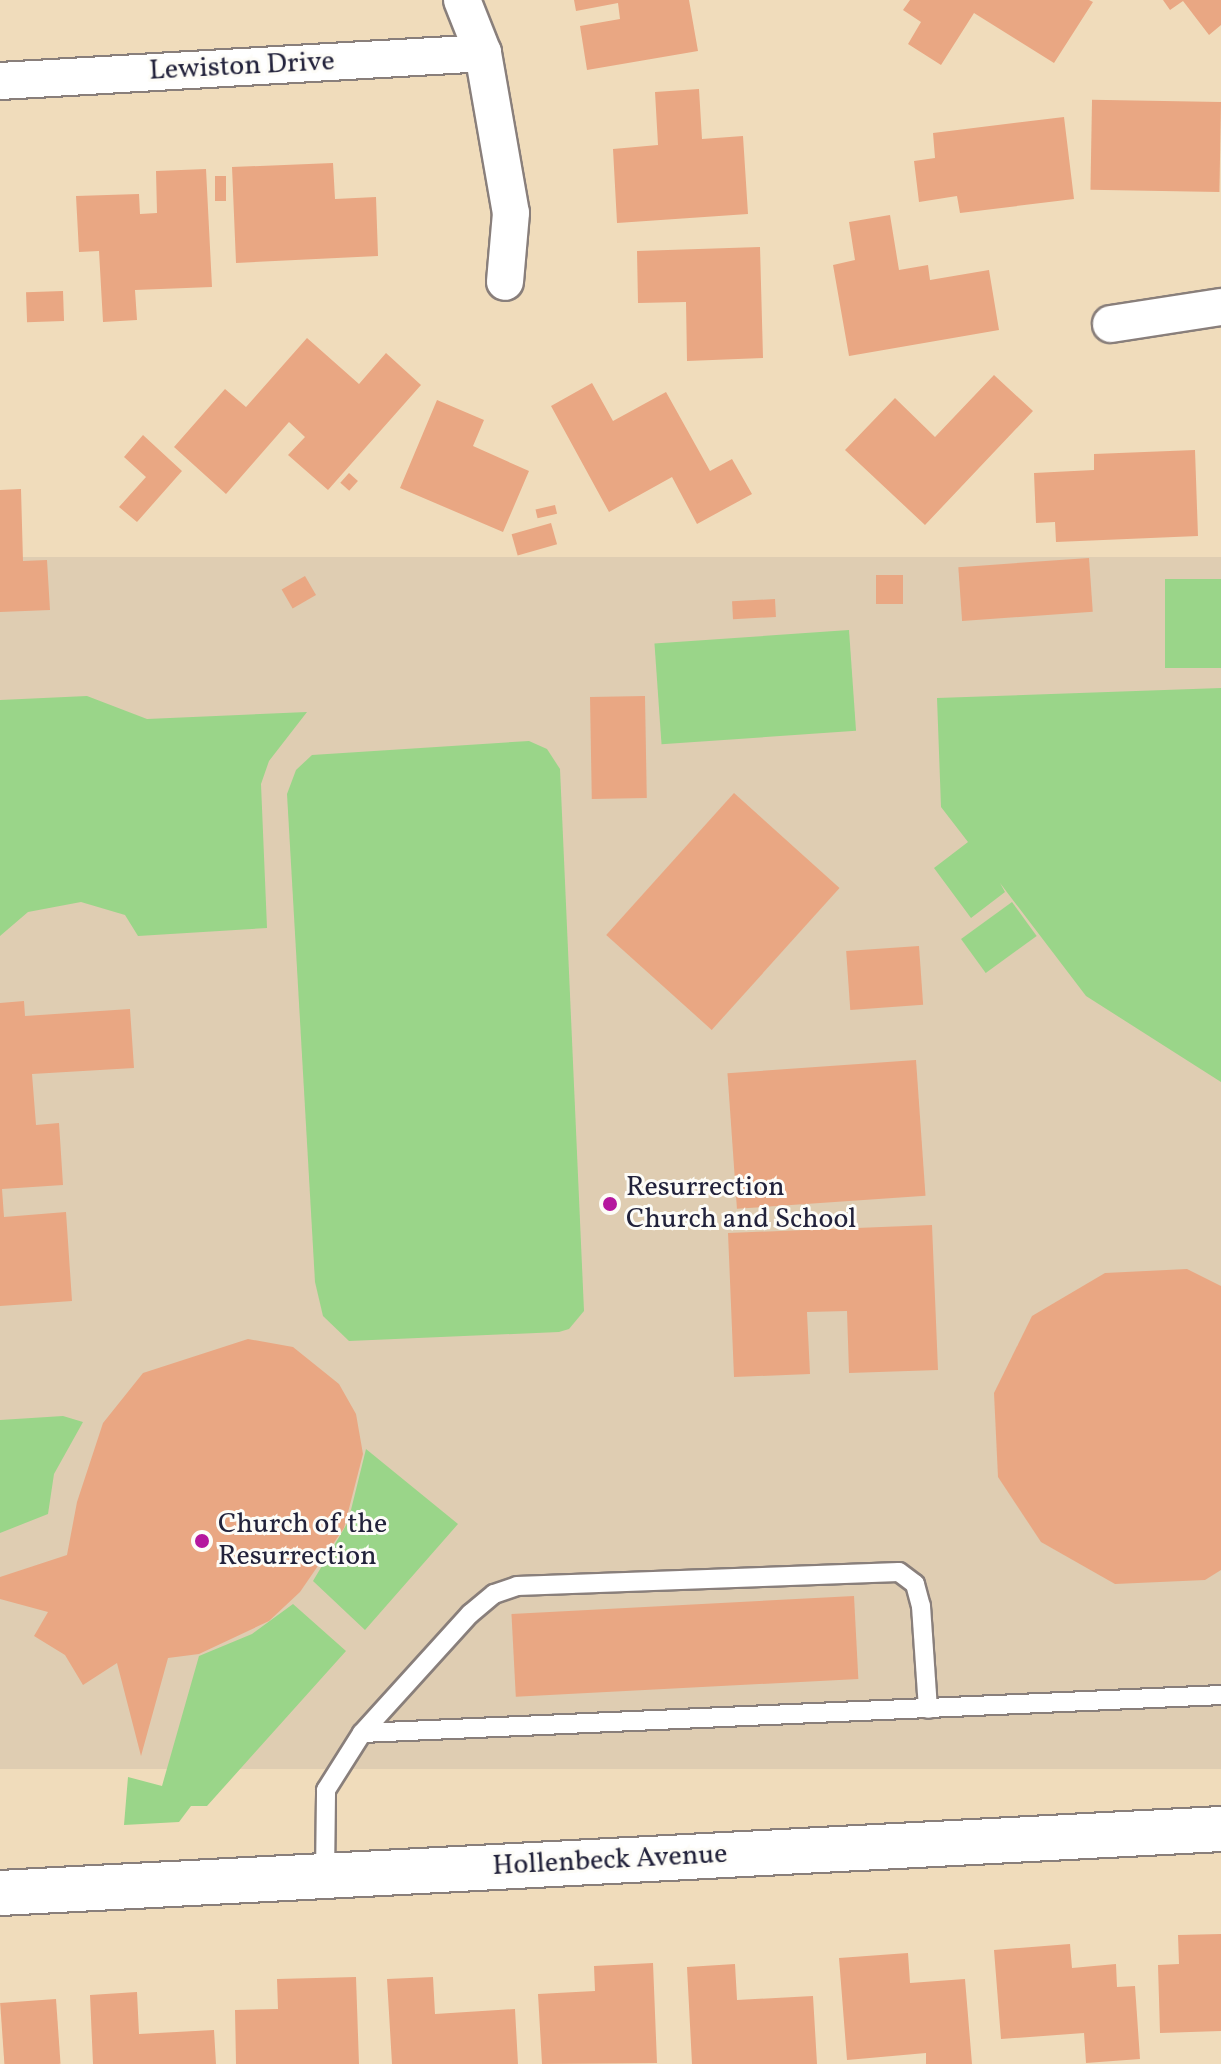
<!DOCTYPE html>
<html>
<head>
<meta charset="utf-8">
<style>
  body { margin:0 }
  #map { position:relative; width:1221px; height:2064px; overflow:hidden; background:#f0dcbb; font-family:Vollkorn,serif }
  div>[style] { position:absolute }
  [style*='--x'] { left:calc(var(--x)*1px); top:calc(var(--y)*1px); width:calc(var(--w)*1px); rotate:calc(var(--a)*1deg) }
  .built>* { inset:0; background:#dfcdb2; transform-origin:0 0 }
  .green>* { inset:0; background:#9ad589; transform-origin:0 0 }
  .building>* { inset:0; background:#e9a783; transform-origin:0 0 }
  .roads { filter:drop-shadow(2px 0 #897f7b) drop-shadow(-2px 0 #897f7b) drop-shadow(0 2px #897f7b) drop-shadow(0 -2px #897f7b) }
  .lane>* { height:18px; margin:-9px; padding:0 9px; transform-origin:9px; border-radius:9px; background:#fff }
  .street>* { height:36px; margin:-18px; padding:0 18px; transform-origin:18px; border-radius:18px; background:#fff }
  .secondary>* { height:44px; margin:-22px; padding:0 22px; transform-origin:22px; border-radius:22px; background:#fff }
  .dots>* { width:22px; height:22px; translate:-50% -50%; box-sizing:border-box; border:4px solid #fdfcf7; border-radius:50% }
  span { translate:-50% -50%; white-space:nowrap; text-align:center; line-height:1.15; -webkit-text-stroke:6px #fdfcf7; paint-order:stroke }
  .street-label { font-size:28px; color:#22223b }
  .poi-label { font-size:28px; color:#22223b }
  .left { translate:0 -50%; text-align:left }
</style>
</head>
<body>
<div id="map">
  <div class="built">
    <div style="left:1221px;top:557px;width:1212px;height:1224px;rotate:90deg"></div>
  </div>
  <div class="green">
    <div style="left:1221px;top:579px;width:89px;height:56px;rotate:90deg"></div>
    <div style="left:849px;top:630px;width:101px;height:195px;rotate:86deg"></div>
    <div style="clip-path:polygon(1221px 688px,1221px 1082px,1086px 996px,1000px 883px,1005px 892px,971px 918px,934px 868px,968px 842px,941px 807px,937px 698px)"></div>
    <div style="clip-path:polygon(87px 696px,147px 719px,307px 712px,269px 761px,261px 784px,267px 928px,138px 936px,125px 915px,81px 902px,28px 912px,0 936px,0 700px)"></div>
    <div style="clip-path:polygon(529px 741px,547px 749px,560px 769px,584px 1311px,569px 1329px,559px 1332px,349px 1341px,323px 1316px,315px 1282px,287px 794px,296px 770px,312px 755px)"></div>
    <div style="left:1012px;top:902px;width:42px;height:63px;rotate:54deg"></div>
    <div style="clip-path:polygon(63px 1416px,83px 1422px,54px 1474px,48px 1514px,0 1533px,0 1420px)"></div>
    <div style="clip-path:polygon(366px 1449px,458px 1524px,365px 1630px,313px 1581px,348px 1522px)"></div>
    <div style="clip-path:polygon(293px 1604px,346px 1651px,207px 1806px,191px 1806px,179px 1822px,124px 1825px,128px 1777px,162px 1786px,199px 1656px,252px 1634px)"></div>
  </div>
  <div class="building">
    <div style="clip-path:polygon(574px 0,689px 0,698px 51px,587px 70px,580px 26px,620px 19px,618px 3px,576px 11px)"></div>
    <div style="clip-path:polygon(910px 0,1089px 0,1093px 2px,1054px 63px,974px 13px,941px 65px,908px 44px,921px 22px,903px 10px)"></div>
    <div style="clip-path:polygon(1163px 0,1221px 0,1221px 25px,1209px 35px,1183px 1px,1170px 10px)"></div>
    <div style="clip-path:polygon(699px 89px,702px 139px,743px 136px,748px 214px,617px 223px,613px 149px,658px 145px,655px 92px)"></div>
    <div style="left:1221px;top:102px;width:90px;height:129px;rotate:91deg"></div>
    <div style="clip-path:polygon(1064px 117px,1074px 199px,960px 213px,957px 196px,919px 202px,914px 161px,935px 158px,933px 133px)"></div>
    <div style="clip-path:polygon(333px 163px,335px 199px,376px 197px,378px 256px,236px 263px,232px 167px)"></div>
    <div style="clip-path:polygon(206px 169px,212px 287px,135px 290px,137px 320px,103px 322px,99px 251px,79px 252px,76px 196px,139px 194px,140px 214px,157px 213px,156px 171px)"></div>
    <div style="left:215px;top:176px;width:11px;height:25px"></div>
    <div style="clip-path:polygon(890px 215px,899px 270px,928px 265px,930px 280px,989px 270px,999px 330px,849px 356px,833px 265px,855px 260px,849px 222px)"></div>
    <div style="clip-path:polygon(760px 247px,763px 358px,687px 361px,686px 302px,638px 303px,637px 251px)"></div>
    <div style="left:63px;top:291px;width:30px;height:37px;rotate:88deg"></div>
    <div style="clip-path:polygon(307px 338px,359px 384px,386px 353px,421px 385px,328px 490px,288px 455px,305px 437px,289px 422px,226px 494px,174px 447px,225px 389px,246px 407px)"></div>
    <div style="clip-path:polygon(994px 375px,1033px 411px,925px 525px,845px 450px,895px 398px,935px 437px)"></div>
    <div style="clip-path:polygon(592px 383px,613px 421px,666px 392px,710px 471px,732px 459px,752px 494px,697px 524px,672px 477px,609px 512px,551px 406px)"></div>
    <div style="clip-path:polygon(437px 400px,484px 420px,473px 446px,529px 471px,503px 532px,400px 488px)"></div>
    <div style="clip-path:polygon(143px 435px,182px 471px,137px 522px,119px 507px,146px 477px,124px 457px)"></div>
    <div style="clip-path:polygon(1195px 450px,1198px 536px,1056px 542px,1055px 522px,1036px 523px,1034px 473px,1094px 470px,1094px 454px)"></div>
    <div style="left:349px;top:473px;width:12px;height:13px;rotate:42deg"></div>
    <div style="clip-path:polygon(21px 489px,23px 561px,47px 560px,50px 610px,0 612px,0 490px)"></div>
    <div style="left:555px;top:505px;width:9px;height:20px;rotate:77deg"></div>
    <div style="left:551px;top:523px;width:22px;height:41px;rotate:74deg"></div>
    <div style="left:1089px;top:558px;width:54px;height:131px;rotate:86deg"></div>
    <div style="left:876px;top:575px;width:27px;height:29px"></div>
    <div style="left:305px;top:576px;width:22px;height:27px;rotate:60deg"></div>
    <div style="left:775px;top:599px;width:18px;height:43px;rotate:87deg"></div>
    <div style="left:645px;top:696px;width:102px;height:55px;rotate:89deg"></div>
    <div style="left:734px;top:793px;width:142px;height:191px;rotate:42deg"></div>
    <div style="left:919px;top:946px;width:59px;height:73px;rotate:86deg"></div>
    <div style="clip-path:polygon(24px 1001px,25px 1016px,130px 1009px,134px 1068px,32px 1074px,36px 1125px,59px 1123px,63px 1185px,2px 1189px,4px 1217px,66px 1212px,72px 1301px,0 1306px,0 1003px)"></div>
    <div style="left:916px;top:1060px;width:136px;height:189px;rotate:86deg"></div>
    <div style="clip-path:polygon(932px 1225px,938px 1370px,849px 1373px,847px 1311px,807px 1312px,810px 1374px,734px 1377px,728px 1233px)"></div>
    <div style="clip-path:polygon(1187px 1269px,1221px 1286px,1221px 1570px,1205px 1580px,1115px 1584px,1041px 1542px,998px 1477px,994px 1393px,1032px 1316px,1105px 1273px)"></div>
    <div style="clip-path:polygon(248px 1339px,293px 1347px,339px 1384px,356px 1414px,363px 1454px,344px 1528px,300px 1592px,269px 1621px,199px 1654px,168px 1658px,141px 1756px,117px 1663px,83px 1685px,65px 1655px,34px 1636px,48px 1612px,0 1599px,0 1577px,67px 1555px,77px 1502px,103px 1423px,143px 1373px)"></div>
    <div style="left:854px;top:1596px;width:83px;height:343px;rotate:87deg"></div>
    <div style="clip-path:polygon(1221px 1934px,1221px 2031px,1160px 2033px,1158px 1965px,1179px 1964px,1178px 1935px)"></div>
    <div style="clip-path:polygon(1070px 1944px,1072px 1968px,1116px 1964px,1117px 1987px,1135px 1986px,1140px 2059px,1086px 2063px,1084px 2033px,1001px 2039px,994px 1950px)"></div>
    <div style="clip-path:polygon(908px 1953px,910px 1983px,965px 1979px,972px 2064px,926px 2064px,926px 2053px,847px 2060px,839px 1958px)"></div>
    <div style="clip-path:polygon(653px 1963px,657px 2063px,542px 2064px,538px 1994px,595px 1991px,594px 1966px)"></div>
    <div style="clip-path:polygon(735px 1964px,737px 2000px,813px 1996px,817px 2064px,692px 2064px,687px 1967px)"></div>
    <div style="clip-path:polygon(356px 1977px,359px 2064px,236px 2064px,235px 2010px,278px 2009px,277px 1979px)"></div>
    <div style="clip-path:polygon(433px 1977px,435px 2014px,515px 2009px,518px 2064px,392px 2064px,387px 1979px)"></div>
    <div style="clip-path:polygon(137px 1992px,139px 2034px,214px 2030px,216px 2064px,93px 2064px,90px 1995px)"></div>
    <div style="left:56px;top:1999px;width:65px;height:56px;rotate:86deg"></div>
  </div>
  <div class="roads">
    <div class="lane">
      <div style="--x:362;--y:1733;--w:161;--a:-47.8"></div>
      <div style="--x:470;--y:1614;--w:31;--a:-40"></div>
      <div style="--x:494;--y:1594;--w:24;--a:-19"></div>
      <div style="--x:517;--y:1586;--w:382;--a:-2.1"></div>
      <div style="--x:899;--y:1572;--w:20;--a:37"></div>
      <div style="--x:915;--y:1584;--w:23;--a:75"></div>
      <div style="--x:921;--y:1606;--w:103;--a:86.1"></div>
      <div style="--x:325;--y:1876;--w:86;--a:-89.3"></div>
      <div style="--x:326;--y:1790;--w:67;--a:-57.7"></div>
      <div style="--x:362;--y:1733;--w:860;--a:-2.53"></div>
    </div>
    <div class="street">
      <div style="--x:462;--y:0;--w:57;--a:68.4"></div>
      <div style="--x:483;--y:53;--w:162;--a:80.1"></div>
      <div style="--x:511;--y:213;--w:69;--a:95"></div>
      <div style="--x:0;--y:81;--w:484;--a:-3.3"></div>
      <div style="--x:1111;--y:324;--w:111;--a:-8.8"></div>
    </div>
    <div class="secondary">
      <div style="--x:0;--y:1893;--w:1223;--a:-3"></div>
    </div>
  </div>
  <div class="dots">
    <div style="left:610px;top:1204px;background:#b5179e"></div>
    <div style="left:202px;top:1541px;background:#b5179e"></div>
  </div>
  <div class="street-label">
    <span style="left:242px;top:67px;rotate:-3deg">Lewiston Drive</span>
    <span style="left:610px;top:1861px;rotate:-3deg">Hollenbeck Avenue</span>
  </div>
  <div class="poi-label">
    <span class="left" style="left:626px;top:1204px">Resurrection<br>Church and School</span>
    <span class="left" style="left:218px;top:1541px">Church of the<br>Resurrection</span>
  </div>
</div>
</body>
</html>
